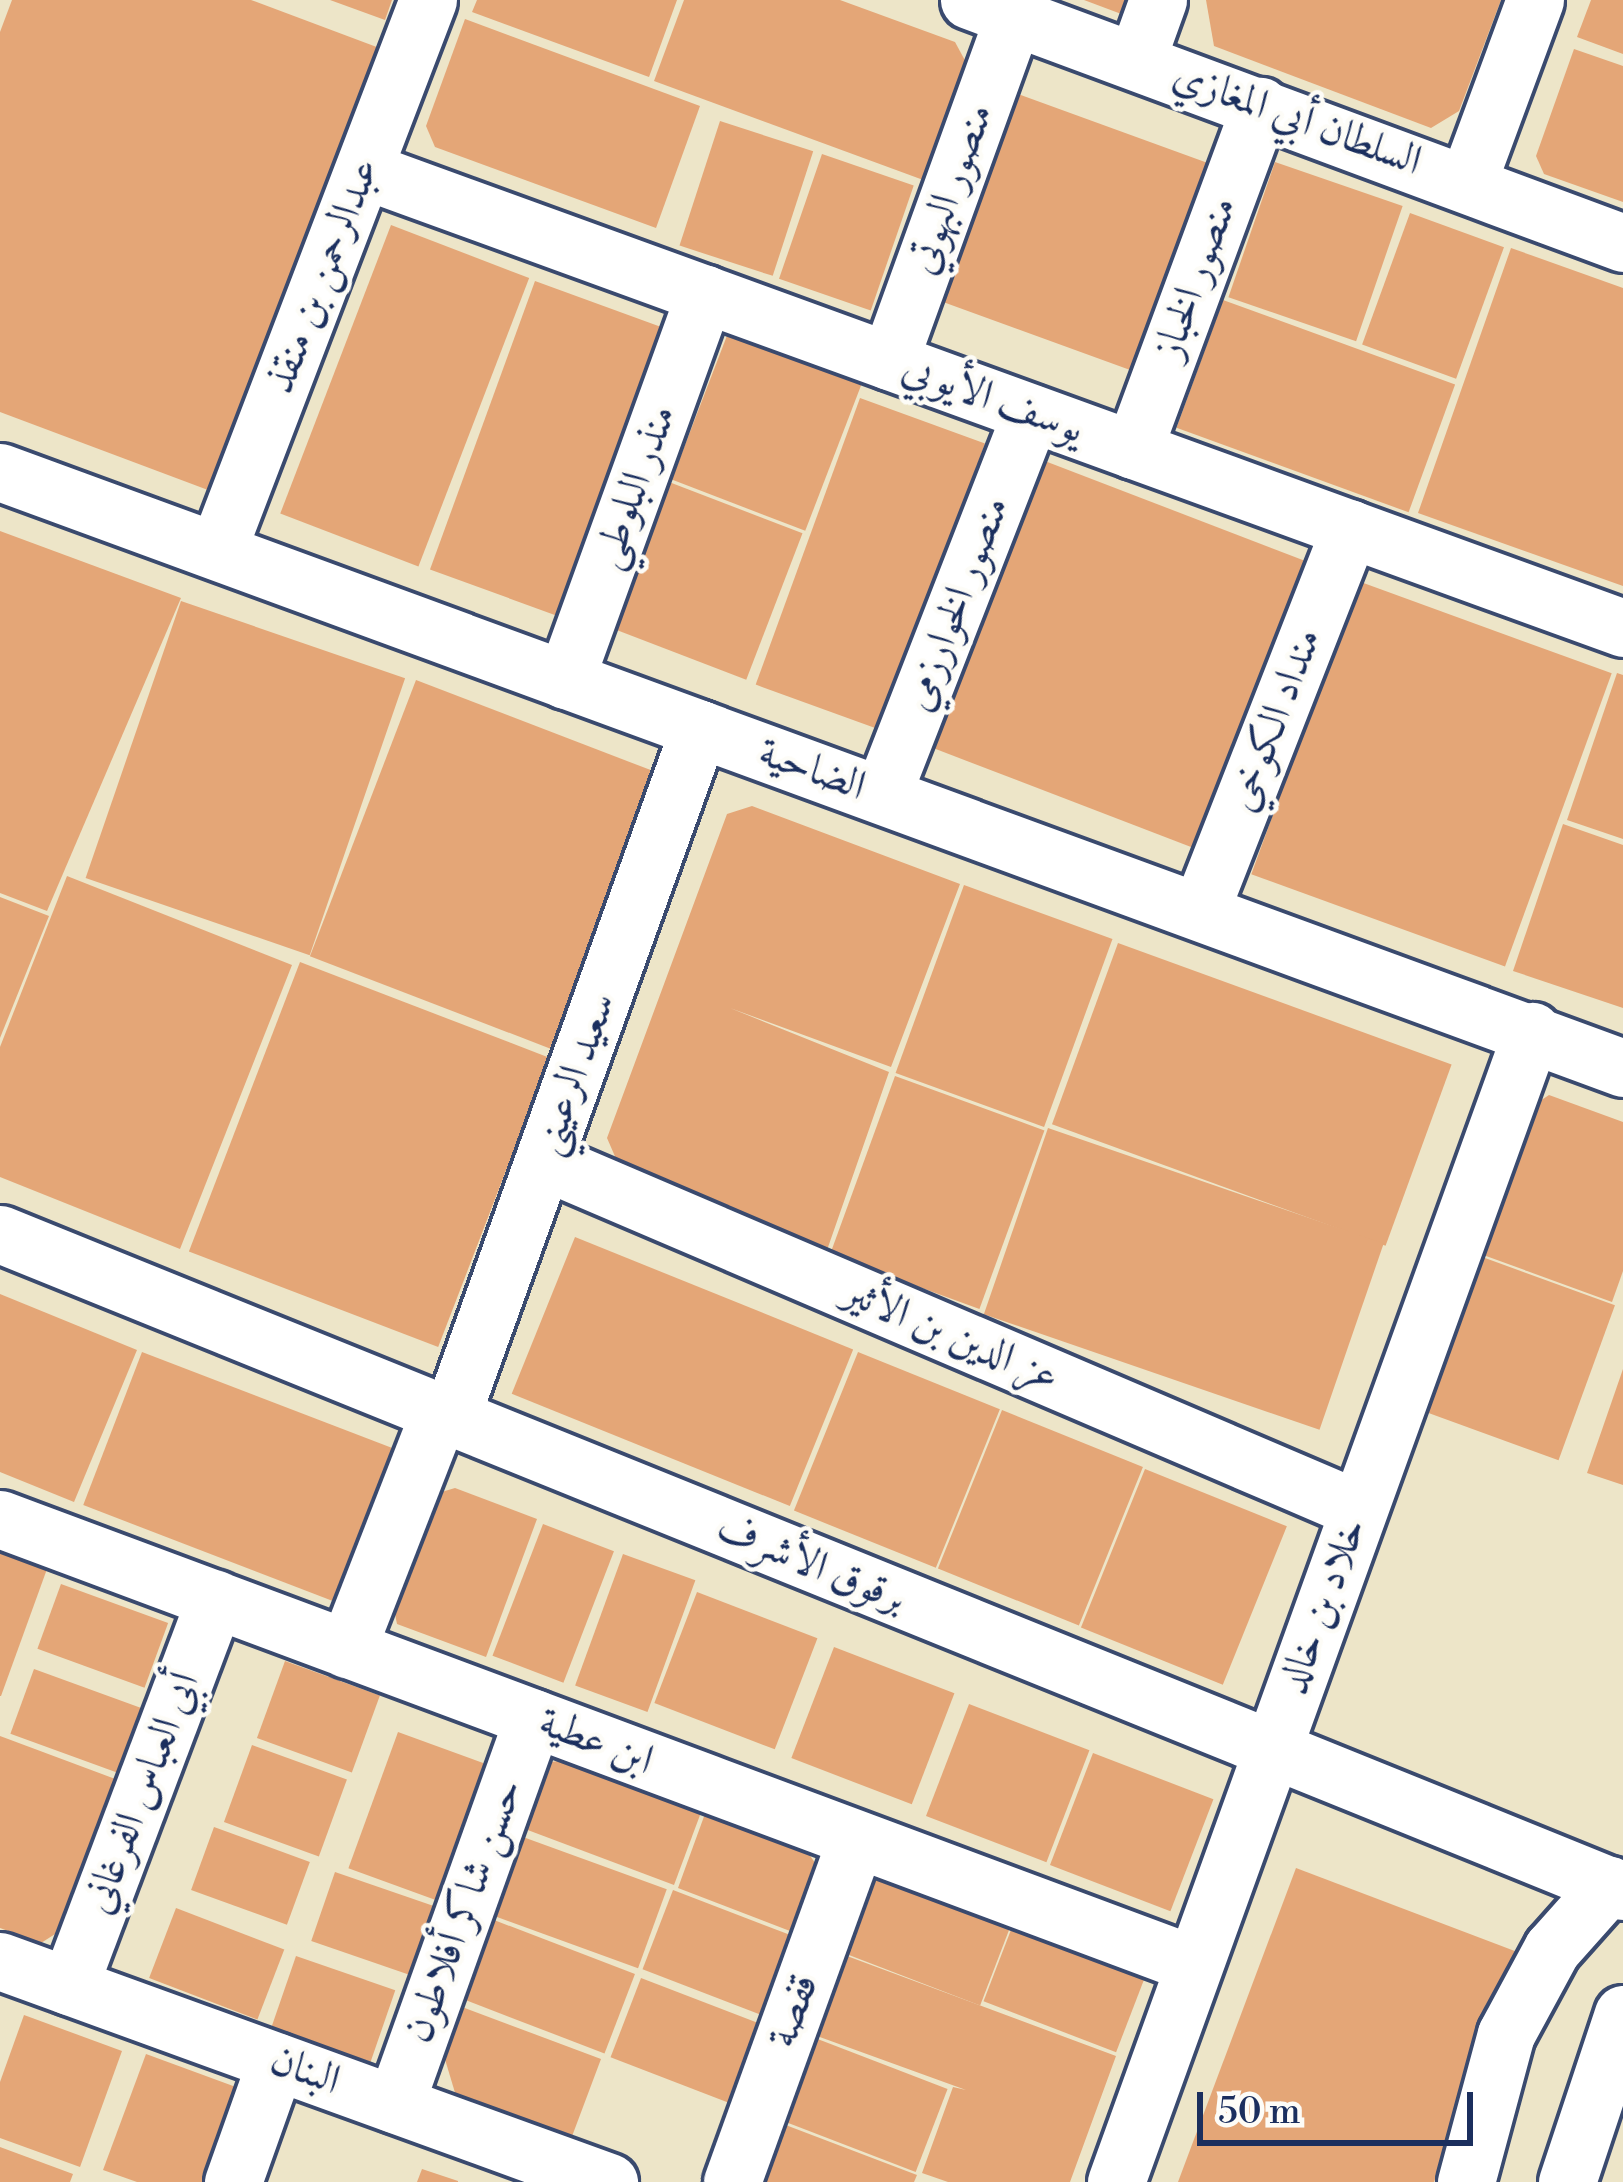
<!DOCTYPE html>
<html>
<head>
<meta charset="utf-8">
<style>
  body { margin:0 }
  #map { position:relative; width:1623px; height:2182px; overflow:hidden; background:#ede5c8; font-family:"Libre Bodoni",Amiri,serif }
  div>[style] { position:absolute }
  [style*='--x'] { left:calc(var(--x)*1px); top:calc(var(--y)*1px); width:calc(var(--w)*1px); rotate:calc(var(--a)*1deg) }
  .building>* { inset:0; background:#e4a677; transform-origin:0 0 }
  .roads { filter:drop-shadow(3px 0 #3a4a6e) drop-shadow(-3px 0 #3a4a6e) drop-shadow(0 3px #3a4a6e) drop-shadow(0 -3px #3a4a6e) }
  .minor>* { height:57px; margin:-28.5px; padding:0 28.5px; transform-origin:28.5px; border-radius:28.5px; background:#fff }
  span { translate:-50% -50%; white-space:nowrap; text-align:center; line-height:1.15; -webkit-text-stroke:9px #fdfcf7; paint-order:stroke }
  .street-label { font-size:42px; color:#1b2f5e }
  .scale { position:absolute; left:1197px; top:2092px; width:276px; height:54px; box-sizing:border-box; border:6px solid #1b2f5e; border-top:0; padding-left:15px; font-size:36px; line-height:42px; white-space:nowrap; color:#1b2f5e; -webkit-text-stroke:9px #fdfcf7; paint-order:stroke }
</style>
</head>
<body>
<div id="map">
  <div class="building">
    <div style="clip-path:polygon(12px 0,251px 0,382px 49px,216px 493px,0 412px,0 32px)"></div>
    <div style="clip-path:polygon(330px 0,392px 0,385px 20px)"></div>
    <div style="clip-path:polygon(477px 0,677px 0,649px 77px,472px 12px)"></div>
    <div style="clip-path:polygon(684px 0,840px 0,955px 42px,968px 66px,926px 181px,654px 81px)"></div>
    <div style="clip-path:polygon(1084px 0,1129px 0,1124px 15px)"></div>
    <div style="clip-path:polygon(1206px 0,1501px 0,1459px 111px,1431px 128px,1214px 46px)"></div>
    <div style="clip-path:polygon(1591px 0,1623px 0,1623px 54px,1577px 37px)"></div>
    <div style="clip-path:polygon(465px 19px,700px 106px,656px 228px,435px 147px,426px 126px)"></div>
    <div style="clip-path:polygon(1574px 49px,1623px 66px,1623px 202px,1544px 174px,1536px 156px)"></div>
    <div style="left:1018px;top:94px;width:210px;height:221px;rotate:20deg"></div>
    <div style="left:720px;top:121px;width:98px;height:131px;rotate:18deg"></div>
    <div style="left:822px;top:154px;width:97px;height:132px;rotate:19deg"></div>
    <div style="left:1275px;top:162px;width:135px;height:143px;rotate:19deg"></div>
    <div style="left:1410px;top:213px;width:100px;height:140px;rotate:20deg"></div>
    <div style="left:391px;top:225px;width:148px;height:309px;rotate:21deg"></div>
    <div style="clip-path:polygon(1511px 248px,1623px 288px,1623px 586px,1418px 513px)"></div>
    <div style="left:535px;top:281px;width:135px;height:307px;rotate:20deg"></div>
    <div style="left:1223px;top:300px;width:247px;height:136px;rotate:20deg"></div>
    <div style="left:728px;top:333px;width:143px;height:157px;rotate:21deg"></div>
    <div style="left:860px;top:398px;width:133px;height:305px;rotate:20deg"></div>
    <div style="left:1037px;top:458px;width:286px;height:308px;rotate:21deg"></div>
    <div style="left:669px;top:482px;width:143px;height:157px;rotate:21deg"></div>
    <div style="clip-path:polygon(0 531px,181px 598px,47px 911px,0 893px)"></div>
    <div style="left:1358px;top:581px;width:270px;height:312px;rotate:20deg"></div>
    <div style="left:181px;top:601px;width:237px;height:293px;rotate:19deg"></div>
    <div style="clip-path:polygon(1617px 673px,1623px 675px,1623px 839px,1567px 820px)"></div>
    <div style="left:416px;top:680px;width:257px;height:296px;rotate:21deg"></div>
    <div style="clip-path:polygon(752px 806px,960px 884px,891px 1067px,730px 1008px,889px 1072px,826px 1253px,617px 1161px,607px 1138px,727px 814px)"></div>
    <div style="clip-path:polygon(1563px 824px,1623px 845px,1623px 1008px,1513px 971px)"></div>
    <div style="clip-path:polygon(67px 876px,292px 965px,180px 1249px,0 1177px,0 1047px)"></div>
    <div style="left:964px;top:885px;width:158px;height:200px;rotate:20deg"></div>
    <div style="clip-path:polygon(0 897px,49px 916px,0 1038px)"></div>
    <div style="left:1118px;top:943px;width:355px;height:193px;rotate:20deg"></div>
    <div style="left:300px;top:962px;width:267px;height:310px;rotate:21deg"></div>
    <div style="left:895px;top:1076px;width:159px;height:190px;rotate:20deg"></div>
    <div style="clip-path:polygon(1549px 1095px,1623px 1122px,1623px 1271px,1612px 1302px,1475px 1252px,1528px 1109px)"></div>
    <div style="left:1048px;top:1128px;width:355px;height:197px;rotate:19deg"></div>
    <div style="left:575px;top:1237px;width:300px;height:169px;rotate:22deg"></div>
    <div style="left:1474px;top:1254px;width:150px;height:165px;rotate:20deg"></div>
    <div style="clip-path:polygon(0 1294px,137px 1350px,74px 1502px,0 1472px)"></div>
    <div style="left:142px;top:1352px;width:275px;height:164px;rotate:21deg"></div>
    <div style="left:858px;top:1352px;width:153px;height:171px;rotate:22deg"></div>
    <div style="clip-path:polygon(1623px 1369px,1623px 1485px,1587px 1473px)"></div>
    <div style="left:1002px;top:1410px;width:152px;height:171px;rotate:22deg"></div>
    <div style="left:1145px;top:1469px;width:153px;height:171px;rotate:22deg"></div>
    <div style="clip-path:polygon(455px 1488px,537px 1519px,486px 1657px,397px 1624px,393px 1604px,435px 1494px)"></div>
    <div style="left:543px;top:1524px;width:76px;height:141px;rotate:21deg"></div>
    <div style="clip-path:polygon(0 1552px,47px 1569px,1px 1696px,0 1696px)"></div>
    <div style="left:623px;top:1554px;width:77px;height:140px;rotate:20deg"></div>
    <div style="left:61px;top:1584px;width:114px;height:69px;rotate:20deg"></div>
    <div style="left:697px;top:1592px;width:129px;height:119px;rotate:21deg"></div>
    <div style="left:834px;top:1647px;width:129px;height:119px;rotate:21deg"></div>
    <div style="left:285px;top:1661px;width:101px;height:82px;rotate:20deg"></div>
    <div style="left:34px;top:1669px;width:117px;height:69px;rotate:20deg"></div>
    <div style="left:969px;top:1704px;width:129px;height:120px;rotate:21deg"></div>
    <div style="left:398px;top:1732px;width:95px;height:145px;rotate:20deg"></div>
    <div style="clip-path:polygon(0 1736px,118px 1780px,63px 1929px,41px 1943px,0 1928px)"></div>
    <div style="left:252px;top:1745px;width:101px;height:82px;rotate:20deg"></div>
    <div style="left:1093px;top:1753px;width:129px;height:120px;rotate:21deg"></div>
    <div style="clip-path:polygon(575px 1759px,703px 1807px,674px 1885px,525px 1829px,551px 1762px)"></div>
    <div style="clip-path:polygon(706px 1811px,806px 1850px,825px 1877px,803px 1936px,678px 1888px)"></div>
    <div style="left:214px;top:1827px;width:102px;height:67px;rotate:20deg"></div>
    <div style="left:523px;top:1837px;width:153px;height:84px;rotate:20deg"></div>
    <div style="left:879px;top:1867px;width:144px;height:93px;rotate:21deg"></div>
    <div style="clip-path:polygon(1296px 1868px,1520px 1953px,1434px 2182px,1178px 2182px)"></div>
    <div style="left:335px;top:1872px;width:109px;height:73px;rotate:19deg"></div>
    <div style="left:673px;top:1890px;width:137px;height:85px;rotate:21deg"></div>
    <div style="left:176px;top:1908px;width:116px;height:75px;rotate:21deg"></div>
    <div style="left:494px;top:1920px;width:151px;height:85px;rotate:21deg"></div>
    <div style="left:1014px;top:1922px;width:142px;height:85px;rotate:21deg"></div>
    <div style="left:296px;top:1956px;width:105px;height:76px;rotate:19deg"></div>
    <div style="clip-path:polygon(847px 1956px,1116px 2056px,1070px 2182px,948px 2182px,922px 2173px,953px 2087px,966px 2090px,817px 2036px)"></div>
    <div style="left:641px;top:1978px;width:137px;height:85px;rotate:21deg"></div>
    <div style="clip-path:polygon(462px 2007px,601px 2059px,571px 2139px,456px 2096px,444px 2056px)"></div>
    <div style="clip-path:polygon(24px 2015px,122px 2051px,80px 2167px,0 2138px,0 2082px)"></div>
    <div style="left:815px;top:2038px;width:142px;height:89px;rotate:21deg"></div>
    <div style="clip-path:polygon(146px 2054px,244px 2090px,210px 2182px,137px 2182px,103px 2170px)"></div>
    <div style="clip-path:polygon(783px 2124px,917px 2175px,914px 2182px,762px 2182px)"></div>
    <div style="clip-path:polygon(0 2147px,73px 2174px,70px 2182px,0 2182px)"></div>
    <div style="clip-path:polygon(422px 2169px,458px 2181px,458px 2182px,417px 2182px)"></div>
  </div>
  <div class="roads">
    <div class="minor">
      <div style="--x:969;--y:0;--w:698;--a:20.38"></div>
      <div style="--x:1136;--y:61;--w:65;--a:-70.2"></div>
      <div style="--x:364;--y:170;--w:1340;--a:19.99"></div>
      <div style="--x:1468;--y:181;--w:193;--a:-69.7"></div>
      <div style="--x:889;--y:361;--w:367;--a:-70.1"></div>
      <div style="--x:1133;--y:450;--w:367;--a:-69.7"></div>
      <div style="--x:0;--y:472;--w:1729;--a:20.16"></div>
      <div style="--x:217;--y:551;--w:590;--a:-69.05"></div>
      <div style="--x:565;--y:680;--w:411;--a:-70.1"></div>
      <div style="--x:882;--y:795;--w:410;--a:-68.7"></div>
      <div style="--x:1200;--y:911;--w:411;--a:-68.6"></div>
      <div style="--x:544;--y:1161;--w:885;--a:23.15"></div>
      <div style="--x:0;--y:1234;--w:1751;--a:22.04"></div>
      <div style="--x:450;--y:1419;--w:734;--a:-70.16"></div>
      <div style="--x:0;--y:1519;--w:1273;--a:20.46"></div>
      <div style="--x:347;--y:1649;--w:251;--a:-68.7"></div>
      <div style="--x:0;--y:1961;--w:648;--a:19.95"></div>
      <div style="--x:69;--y:1986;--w:414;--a:-69.3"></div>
      <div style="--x:395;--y:2104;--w:410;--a:-70.3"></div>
      <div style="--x:233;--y:2182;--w:128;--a:-70.4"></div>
      <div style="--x:732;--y:2182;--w:364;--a:-70.1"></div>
      <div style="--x:1116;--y:2182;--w:1224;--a:-70.13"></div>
      <div style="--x:1466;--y:2182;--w:153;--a:-74.9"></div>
      <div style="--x:1506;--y:2034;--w:97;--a:-61.6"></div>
      <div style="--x:1552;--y:1949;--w:86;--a:-48.3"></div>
      <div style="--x:1567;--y:2182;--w:177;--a:-71.6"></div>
    </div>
  </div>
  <div class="street-label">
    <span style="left:1297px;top:119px;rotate:20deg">السلطان أبي المغازي</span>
    <span style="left:951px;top:189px;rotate:-70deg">منصور البهوتي</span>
    <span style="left:323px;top:276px;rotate:-69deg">عبدالرحمن بن منقذ</span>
    <span style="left:1196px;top:278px;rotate:-70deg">منصور الخباز</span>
    <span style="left:993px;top:399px;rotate:20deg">يوسف الأيوبي</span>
    <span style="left:635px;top:487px;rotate:-70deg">منذر البلوطي</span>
    <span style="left:957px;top:604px;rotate:-69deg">منصور الخوارزمي</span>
    <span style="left:1275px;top:720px;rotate:-69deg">منداد الكوخي</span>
    <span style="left:812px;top:770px;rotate:20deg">الضاحية</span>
    <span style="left:575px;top:1074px;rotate:-70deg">سعيد الرعيني</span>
    <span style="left:951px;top:1335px;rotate:23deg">عز الدين بن الأثير</span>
    <span style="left:811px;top:1564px;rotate:22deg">برقوق الأشرف</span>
    <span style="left:1323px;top:1606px;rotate:-70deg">خلاد بن خالد</span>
    <span style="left:596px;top:1742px;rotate:21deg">ابن عطية</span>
    <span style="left:142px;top:1793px;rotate:-69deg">أبي العباس الفرغاني</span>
    <span style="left:464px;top:1911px;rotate:-70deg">حسن شاكر أفلاطون</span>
    <span style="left:794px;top:2011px;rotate:-70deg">قفصة</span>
    <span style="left:305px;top:2071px;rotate:20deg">البنان</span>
  </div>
  <div class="scale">50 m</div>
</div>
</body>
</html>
